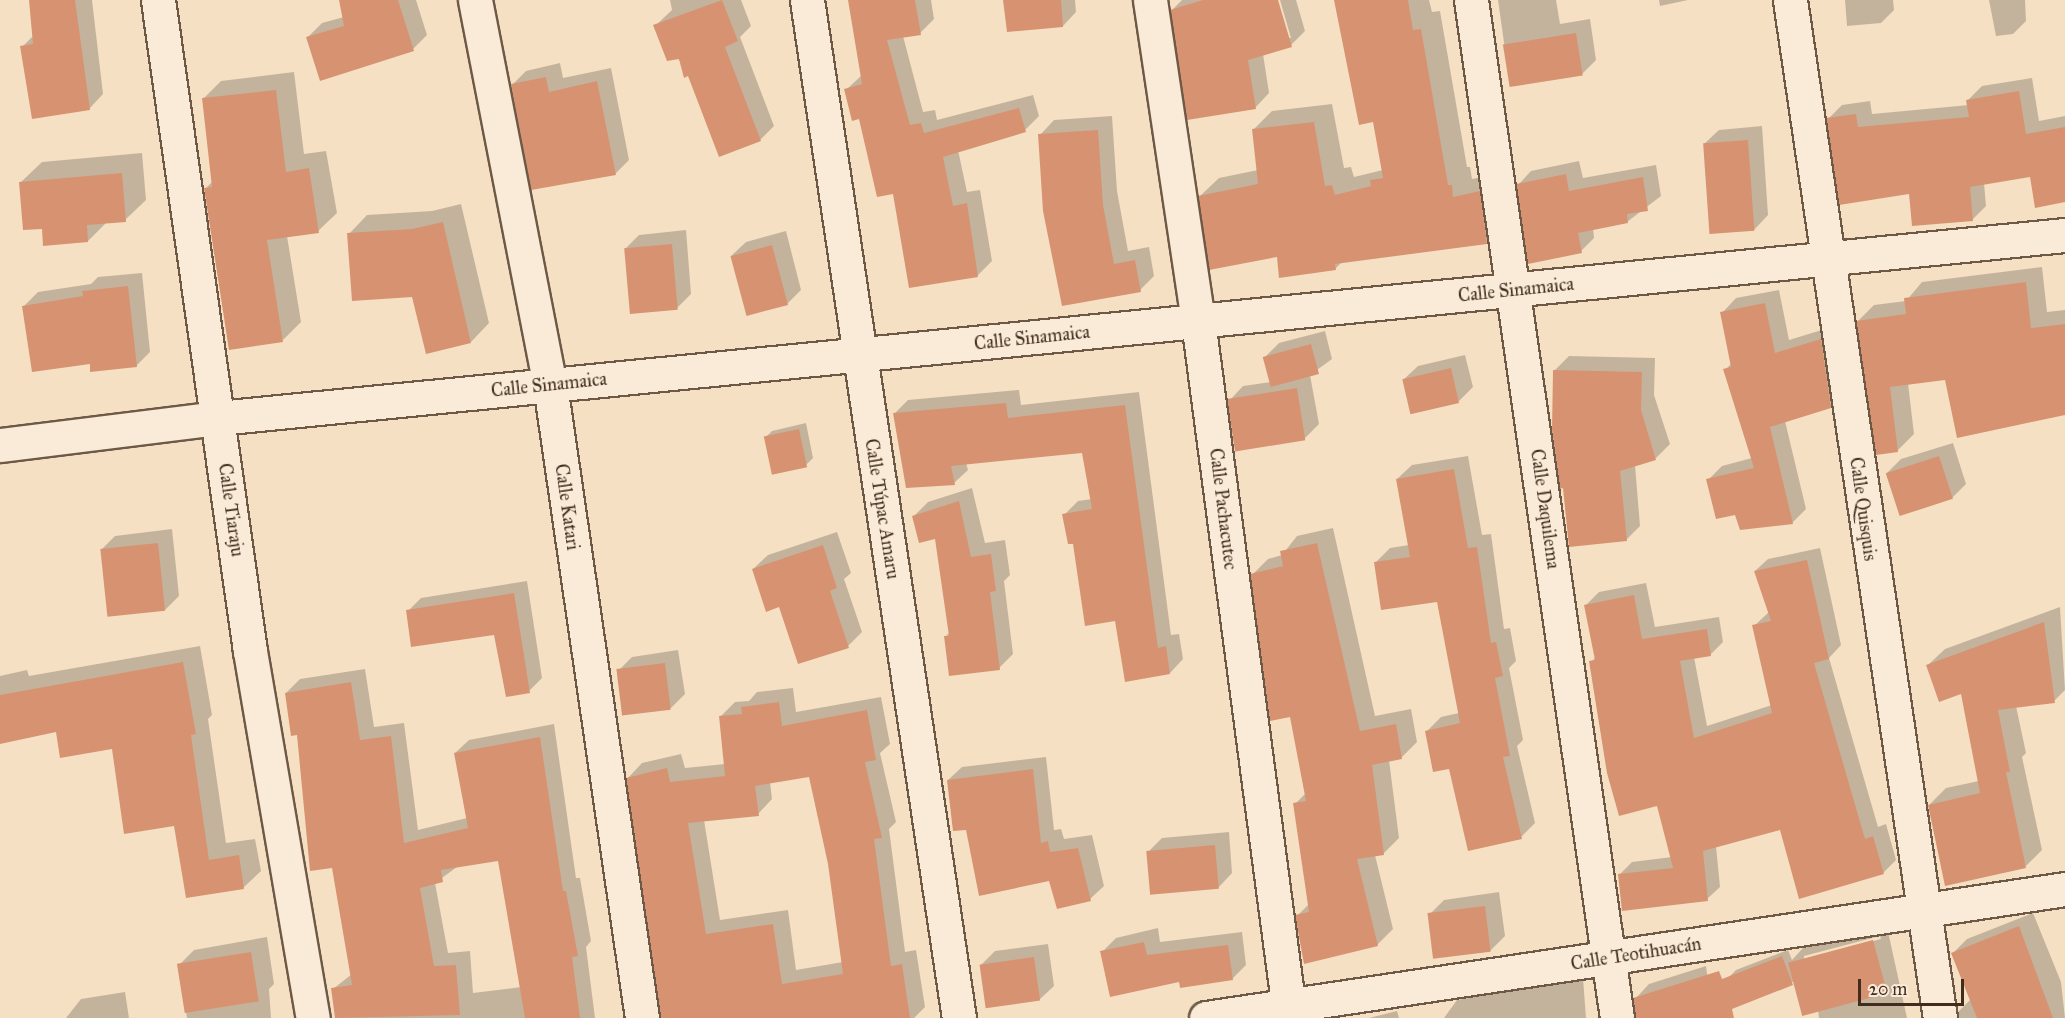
<!DOCTYPE html>
<html>
<head>
<meta charset="utf-8">
<style>
  body { margin:0 }
  #map { position:relative; width:2065px; height:1018px; overflow:hidden; background:#f6e0c3; font-family:"IM FELL Great Primer",serif }
  div>[style] { position:absolute }
  [style*='--x'] { left:calc(var(--x)*1px); top:calc(var(--y)*1px); width:calc(var(--w)*1px); rotate:calc(var(--a)*1deg) }
  .shadow>* { inset:0; background:#0003 }
  .building>* { inset:0; background:#d79371; transform-origin:0 0 }
  .roads { filter:drop-shadow(2px 0 #6e5947) drop-shadow(-2px 0 #6e5947) drop-shadow(0 2px #6e5947) drop-shadow(0 -2px #6e5947) }
  .minor>* { height:33px; margin:-16.5px; padding:0 16.5px; transform-origin:16.5px; border-radius:16.5px; background:#f9ebd8 }
  span { translate:-50% -50%; white-space:nowrap; text-align:center; line-height:1.15; -webkit-text-stroke:6px #f9ebd8; paint-order:stroke }
  .street-label { font-size:18px; color:#412c1e }
  .scale { position:absolute; left:1858px; top:979px; width:106px; height:27px; box-sizing:border-box; border:3px solid #412c1e; border-top:0; padding-left:8px; font-size:18px; line-height:21px; white-space:nowrap; color:#412c1e; -webkit-text-stroke:4px #f9ebd8; paint-order:stroke }
</style>
</head>
<body>
<div id="map">
  <div class="shadow">
    <div style="clip-path:polygon(31px 0,92px 0,103px 94px,89px 109px,22px 47px,34px 35px)"></div>
    <div style="clip-path:polygon(341px 0,416px 0,427px 35px,413px 49px,308px 37px,322px 23px,344px 17px)"></div>
    <div style="clip-path:polygon(670px 0,741px 0,751px 26px,740px 37px,774px 126px,760px 140px,689px 74px,655px 26px,672px 10px)"></div>
    <div style="clip-path:polygon(849px 0,931px 0,934px 19px,920px 33px,903px 36px,923px 112px,935px 110px,937px 120px,1033px 95px,1039px 116px,1025px 130px,958px 150px,967px 192px,980px 190px,992px 261px,978px 275px,910px 286px,894px 192px,846px 90px,862px 75px)"></div>
    <div style="clip-path:polygon(1005px 0,1075px 0,1076px 12px,1063px 26px)"></div>
    <div style="clip-path:polygon(1182px 0,1277px 0,1288px 38px,1291px 38px,1280px 0,1296px 0,1305px 31px,1291px 45px,1263px 54px,1269px 93px,1255px 108px,1172px 10px)"></div>
    <div style="clip-path:polygon(1336px 0,1429px 0,1432px 12px,1440px 11px,1467px 167px,1470px 167px,1472px 179px,1498px 174px,1505px 224px,1486px 242px,1343px 261px,1335px 269px,1278px 255px,1200px 196px,1219px 178px,1258px 170px,1253px 130px,1272px 111px,1332px 104px,1344px 168px,1351px 167px,1354px 177px,1383px 170px,1375px 120px)"></div>
    <div style="clip-path:polygon(1498px 0,1556px 0,1560px 24px,1590px 19px,1596px 60px,1582px 74px,1510px 85px)"></div>
    <div style="clip-path:polygon(1659px 0,1688px 0,1660px 6px)"></div>
    <div style="clip-path:polygon(1845px 0,1893px 0,1894px 10px,1881px 23px,1847px 26px)"></div>
    <div style="clip-path:polygon(1989px 0,2025px 0,2026px 21px,2013px 34px,1996px 36px)"></div>
    <div style="clip-path:polygon(560px 63px,563px 78px,611px 68px,629px 160px,615px 174px,512px 85px,526px 71px)"></div>
    <div style="clip-path:polygon(294px 72px,304px 154px,326px 151px,337px 213px,318px 231px,287px 236px,301px 322px,283px 340px,205px 189px,213px 181px,203px 99px,221px 81px)"></div>
    <div style="clip-path:polygon(2032px 78px,2039px 121px,2065px 116px,2065px 201px,2031px 176px,1984px 183px,1986px 206px,1973px 219px,1910px 192px,1828px 119px,1842px 105px,1870px 101px,1872px 114px,1969px 105px,1968px 100px,1982px 86px)"></div>
    <div style="clip-path:polygon(1112px 116px,1117px 191px,1128px 251px,1149px 247px,1154px 276px,1140px 290px,1063px 305px,1040px 135px,1054px 120px)"></div>
    <div style="clip-path:polygon(1762px 126px,1768px 215px,1754px 230px,1704px 144px,1719px 130px)"></div>
    <div style="clip-path:polygon(142px 153px,146px 200px,125px 220px,107px 222px,88px 241px,43px 227px,21px 182px,42px 162px)"></div>
    <div style="clip-path:polygon(1579px 161px,1583px 178px,1656px 165px,1661px 196px,1627px 222px,1593px 228px,1594px 238px,1581px 251px,1518px 185px,1531px 171px)"></div>
    <div style="clip-path:polygon(461px 204px,489px 323px,471px 342px,413px 296px,349px 234px,367px 215px,432px 211px)"></div>
    <div style="clip-path:polygon(686px 230px,691px 294px,677px 308px,625px 249px,639px 235px)"></div>
    <div style="clip-path:polygon(786px 231px,801px 290px,787px 304px,731px 256px,746px 242px)"></div>
    <div style="clip-path:polygon(2042px 267px,2047px 312px,2065px 310px,2065px 376px,1946px 378px,1908px 383px,1914px 434px,1897px 451px,1858px 321px,1874px 305px,1906px 301px,1922px 282px)"></div>
    <div style="clip-path:polygon(142px 273px,150px 352px,136px 366px,91px 362px,24px 306px,38px 292px,91px 284px,98px 277px)"></div>
    <div style="clip-path:polygon(1779px 290px,1789px 340px,1835px 326px,1845px 393px,1830px 407px,1785px 421px,1806px 509px,1792px 523px,1736px 513px,1708px 480px,1722px 466px,1752px 458px,1725px 370px,1732px 363px,1722px 313px,1736px 298px)"></div>
    <div style="clip-path:polygon(1325px 331px,1332px 359px,1310px 375px,1319px 424px,1305px 438px,1229px 401px,1243px 386px,1271px 382px,1265px 357px,1279px 343px)"></div>
    <div style="clip-path:polygon(1465px 355px,1473px 387px,1459px 401px,1403px 380px,1418px 366px)"></div>
    <div style="clip-path:polygon(1569px 356px,1655px 358px,1654px 395px,1670px 444px,1656px 458px,1635px 465px,1640px 526px,1626px 540px,1555px 370px)"></div>
    <div style="clip-path:polygon(1019px 390px,1021px 405px,1139px 392px,1171px 635px,1179px 634px,1183px 659px,1170px 673px,1117px 619px,1074px 542px,1064px 515px,1078px 501px,1092px 499px,1083px 451px,966px 463px,968px 470px,954px 483px,894px 414px,908px 400px)"></div>
    <div style="clip-path:polygon(806px 423px,813px 458px,806px 465px,765px 438px,772px 431px)"></div>
    <div style="clip-path:polygon(1953px 443px,1966px 484px,1952px 498px,1887px 473px,1901px 459px)"></div>
    <div style="clip-path:polygon(1468px 456px,1482px 535px,1491px 534px,1504px 629px,1510px 628px,1516px 661px,1509px 668px,1523px 740px,1517px 746px,1535px 823px,1521px 837px,1450px 767px,1427px 731px,1441px 717px,1459px 713px,1439px 600px,1376px 562px,1390px 548px,1409px 545px,1397px 479px,1412px 465px)"></div>
    <div style="clip-path:polygon(972px 488px,985px 543px,1005px 540px,1010px 575px,1004px 581px,1013px 654px,999px 668px,945px 637px,950px 632px,936px 537px,914px 516px,928px 502px)"></div>
    <div style="clip-path:polygon(1333px 528px,1375px 716px,1411px 709px,1417px 742px,1401px 758px,1389px 760px,1399px 838px,1383px 854px,1375px 855px,1393px 929px,1377px 945px,1297px 916px,1310px 903px,1295px 804px,1306px 793px,1292px 715px,1252px 575px,1268px 559px,1282px 555px,1297px 536px)"></div>
    <div style="clip-path:polygon(172px 529px,179px 596px,165px 610px,101px 550px,115px 536px)"></div>
    <div style="clip-path:polygon(837px 532px,851px 573px,844px 579px,862px 632px,848px 646px,780px 605px,753px 569px,768px 555px)"></div>
    <div style="clip-path:polygon(1820px 548px,1841px 645px,1829px 658px,1878px 827px,1886px 824px,1896px 860px,1883px 873px,1781px 828px,1716px 846px,1720px 887px,1707px 899px,1619px 875px,1632px 862px,1672px 857px,1658px 804px,1591px 662px,1596px 657px,1586px 605px,1599px 592px,1646px 583px,1655px 627px,1719px 617px,1723px 642px,1710px 655px,1694px 657px,1707px 726px,1772px 705px,1754px 626px,1769px 612px,1755px 571px,1768px 559px)"></div>
    <div style="clip-path:polygon(527px 581px,542px 678px,529px 691px,495px 633px,408px 611px,421px 598px)"></div>
    <div style="clip-path:polygon(2060px 607px,2065px 690px,2054px 701px,2016px 706px,2026px 753px,2022px 757px,2042px 850px,2026px 866px,1929px 805px,1946px 788px,1979px 781px,1962px 692px,1928px 665px,1945px 649px)"></div>
    <div style="clip-path:polygon(200px 646px,212px 715px,208px 719px,226px 843px,255px 839px,261px 871px,243px 888px,187px 897px,175px 825px,113px 747px,57px 730px,0 742px,0 676px,27px 670px,29px 676px)"></div>
    <div style="clip-path:polygon(678px 650px,685px 694px,671px 708px,618px 671px,632px 657px)"></div>
    <div style="clip-path:polygon(evenodd,365px 669px,374px 727px,404px 723px,418px 830px,467px 818px,455px 753px,469px 740px,554px 724px,576px 878px,580px 878px,591px 941px,586px 947px,595px 1018px,337px 1018px,333px 989px,352px 974px,333px 866px,286px 693px,300px 679px,365px 669px,500px 859px,521px 987px,473px 993px,470px 951px,448px 953px,435px 883px,457px 867px,500px 859px)"></div>
    <div style="clip-path:polygon(evenodd,793px 688px,796px 712px,881px 697px,890px 744px,880px 753px,896px 822px,889px 829px,905px 952px,916px 950px,925px 1007px,914px 1018px,661px 1018px,628px 778px,642px 763px,681px 754px,685px 768px,725px 764px,720px 717px,735px 702px,749px 701px,757px 692px,793px 688px,810px 775px,829px 864px,843px 962px,796px 970px,788px 910px,720px 920px,704px 820px,758px 814px,772px 799px,770px 782px,810px 775px)"></div>
    <div style="clip-path:polygon(1046px 757px,1054px 830px,1061px 829px,1064px 839px,1092px 835px,1104px 886px,1090px 899px,967px 828px,948px 780px,962px 767px)"></div>
    <div style="clip-path:polygon(1229px 832px,1232px 873px,1218px 888px,1148px 852px,1162px 838px)"></div>
    <div style="clip-path:polygon(1499px 892px,1505px 936px,1490px 951px,1430px 914px,1444px 900px)"></div>
    <div style="clip-path:polygon(2033px 913px,2061px 982px,2065px 1018px,1958px 1018px,1959px 1011px,1971px 999px,1953px 953px,1967px 939px)"></div>
    <div style="clip-path:polygon(evenodd,1887px 927px,1907px 1018px,1819px 1018px,1818px 1010px,1794px 982px,1729px 977px,1736px 970px,1788px 950px,1792px 960px,1803px 948px,1887px 927px,1880px 936px,1881px 939px,1804px 959px,1804px 956px,1880px 936px)"></div>
    <div style="clip-path:polygon(1158px 928px,1160px 942px,1242px 932px,1246px 965px,1232px 979px,1181px 980px,1102px 952px,1116px 938px)"></div>
    <div style="clip-path:polygon(267px 937px,274px 984px,269px 989px,271px 1018px,187px 1018px,179px 965px,194px 950px)"></div>
    <div style="clip-path:polygon(1048px 944px,1054px 986px,1039px 1000px,981px 965px,995px 951px)"></div>
    <div style="clip-path:polygon(1706px 966px,1713px 1018px,1637px 1018px,1635px 999px,1649px 984px)"></div>
    <div style="clip-path:polygon(1583px 978px,1586px 1018px,1444px 1018px,1457px 1000px)"></div>
    <div style="clip-path:polygon(125px 992px,129px 1018px,66px 1018px,81px 999px)"></div>
    <div style="clip-path:polygon(1397px 1011px,1399px 1018px,1369px 1018px)"></div>
  </div>
  <div class="building">
    <div style="clip-path:polygon(29px 0,75px 0,90px 110px,32px 119px,20px 46px,33px 44px)"></div>
    <div style="clip-path:polygon(339px 0,398px 0,414px 51px,320px 81px,306px 37px,344px 26px)"></div>
    <div style="clip-path:polygon(722px 0,738px 41px,725px 47px,761px 141px,719px 157px,688px 76px,684px 78px,679px 59px,667px 61px,653px 25px)"></div>
    <div style="clip-path:polygon(848px 0,915px 0,921px 35px,887px 40px,910px 125px,921px 123px,924px 133px,1019px 108px,1026px 132px,943px 157px,953px 206px,967px 203px,978px 277px,909px 288px,893px 194px,877px 197px,859px 119px,852px 121px,844px 89px,862px 84px)"></div>
    <div style="clip-path:polygon(1003px 0,1061px 0,1063px 27px,1007px 32px)"></div>
    <div style="clip-path:polygon(1203px 0,1278px 0,1292px 47px,1248px 60px,1256px 109px,1187px 120px,1170px 10px)"></div>
    <div style="clip-path:polygon(1334px 0,1408px 0,1413px 30px,1421px 29px,1448px 185px,1452px 185px,1453px 197px,1480px 191px,1487px 244px,1335px 264px,1336px 270px,1279px 278px,1277px 257px,1209px 270px,1198px 196px,1258px 184px,1252px 129px,1314px 122px,1325px 186px,1332px 185px,1335px 195px,1371px 186px,1370px 180px,1383px 178px,1373px 122px,1359px 125px)"></div>
    <div style="left:1576px;top:33px;width:43px;height:74px;rotate:81deg"></div>
    <div style="clip-path:polygon(546px 77px,549px 92px,597px 81px,616px 175px,531px 190px,511px 84px)"></div>
    <div style="clip-path:polygon(276px 90px,286px 172px,309px 168px,319px 233px,267px 240px,283px 342px,229px 350px,204px 188px,212px 187px,202px 98px)"></div>
    <div style="clip-path:polygon(2019px 91px,2026px 134px,2065px 127px,2065px 202px,2035px 208px,2030px 177px,1970px 187px,1973px 221px,1912px 226px,1909px 194px,1839px 205px,1826px 118px,1856px 114px,1858px 127px,1969px 117px,1966px 100px)"></div>
    <div style="clip-path:polygon(1098px 130px,1103px 205px,1114px 264px,1135px 260px,1141px 292px,1062px 306px,1043px 211px,1038px 134px)"></div>
    <div style="left:1748px;top:140px;width:91px;height:45px;rotate:86deg"></div>
    <div style="clip-path:polygon(122px 173px,126px 222px,87px 225px,88px 242px,43px 246px,42px 229px,23px 230px,19px 182px)"></div>
    <div style="clip-path:polygon(1566px 174px,1569px 191px,1643px 177px,1648px 211px,1627px 214px,1628px 223px,1578px 233px,1582px 253px,1528px 264px,1516px 184px)"></div>
    <div style="clip-path:polygon(443px 222px,471px 343px,426px 354px,412px 297px,352px 301px,347px 233px,412px 229px)"></div>
    <div style="left:672px;top:244px;width:66px;height:48px;rotate:85deg"></div>
    <div style="left:772px;top:245px;width:62px;height:43px;rotate:75deg"></div>
    <div style="clip-path:polygon(2026px 282px,2031px 328px,2065px 324px,2065px 415px,1957px 438px,1945px 380px,1890px 387px,1898px 452px,1876px 455px,1856px 321px,1906px 314px,1904px 298px)"></div>
    <div style="clip-path:polygon(128px 286px,137px 367px,90px 372px,90px 364px,32px 372px,22px 306px,83px 296px,82px 291px)"></div>
    <div style="clip-path:polygon(1765px 303px,1775px 353px,1821px 339px,1831px 408px,1770px 427px,1793px 524px,1740px 530px,1735px 515px,1716px 519px,1706px 479px,1754px 468px,1723px 369px,1731px 367px,1720px 312px)"></div>
    <div style="left:1311px;top:344px;width:31px;height:50px;rotate:75deg"></div>
    <div style="left:1451px;top:368px;width:36px;height:50px;rotate:77deg"></div>
    <div style="clip-path:polygon(1553px 370px,1642px 372px,1641px 410px,1656px 460px,1620px 471px,1627px 541px,1569px 547px,1563px 488px,1560px 489px,1552px 430px)"></div>
    <div style="left:1297px;top:388px;width:53px;height:71px;rotate:81deg"></div>
    <div style="clip-path:polygon(1006px 403px,1008px 418px,1125px 405px,1158px 648px,1166px 646px,1170px 674px,1125px 682px,1115px 621px,1085px 626px,1073px 544px,1068px 544px,1062px 514px,1092px 509px,1082px 453px,951px 466px,955px 485px,906px 488px,893px 413px)"></div>
    <div style="left:799px;top:429px;width:39px;height:36px;rotate:78deg"></div>
    <div style="left:1939px;top:456px;width:45px;height:56px;rotate:72deg"></div>
    <div style="clip-path:polygon(1454px 469px,1468px 548px,1477px 547px,1491px 643px,1496px 642px,1503px 676px,1495px 678px,1510px 756px,1503px 757px,1522px 839px,1468px 851px,1449px 769px,1433px 772px,1425px 731px,1460px 723px,1437px 602px,1381px 610px,1374px 562px,1410px 557px,1396px 479px)"></div>
    <div style="clip-path:polygon(959px 501px,971px 557px,991px 554px,996px 591px,990px 592px,1000px 670px,949px 676px,944px 636px,949px 636px,935px 539px,919px 543px,912px 516px)"></div>
    <div style="left:158px;top:543px;width:68px;height:58px;rotate:84deg"></div>
    <div style="clip-path:polygon(1317px 543px,1360px 731px,1396px 724px,1402px 759px,1372px 765px,1384px 855px,1357px 859px,1378px 946px,1304px 964px,1295px 915px,1309px 912px,1293px 803px,1306px 801px,1290px 717px,1270px 721px,1250px 574px,1283px 566px,1280px 551px)"></div>
    <div style="clip-path:polygon(823px 545px,837px 588px,830px 591px,849px 648px,798px 664px,779px 607px,766px 612px,752px 569px)"></div>
    <div style="clip-path:polygon(1807px 560px,1829px 659px,1814px 663px,1865px 839px,1873px 836px,1884px 874px,1799px 899px,1780px 830px,1703px 851px,1708px 901px,1622px 911px,1618px 874px,1673px 868px,1657px 806px,1619px 816px,1607px 773px,1589px 661px,1595px 660px,1584px 605px,1634px 595px,1642px 639px,1707px 629px,1711px 656px,1680px 661px,1694px 738px,1772px 713px,1752px 625px,1771px 621px,1754px 571px)"></div>
    <div style="clip-path:polygon(514px 593px,530px 693px,506px 697px,494px 635px,411px 647px,406px 610px)"></div>
    <div style="clip-path:polygon(2044px 622px,2055px 703px,1998px 710px,2010px 772px,2006px 772px,2026px 868px,1945px 886px,1928px 805px,1980px 793px,1961px 694px,1939px 702px,1926px 665px)"></div>
    <div style="clip-path:polygon(183px 662px,196px 734px,191px 735px,209px 860px,239px 855px,244px 889px,186px 898px,174px 826px,124px 834px,112px 749px,60px 758px,56px 732px,0 744px,0 695px)"></div>
    <div style="left:665px;top:663px;width:47px;height:49px;rotate:83deg"></div>
    <div style="clip-path:polygon(351px 682px,360px 740px,391px 736px,404px 843px,468px 828px,454px 753px,540px 737px,563px 891px,566px 891px,578px 956px,572px 957px,580px 1018px,525px 1018px,498px 861px,441px 870px,443px 882px,420px 888px,434px 966px,456px 965px,460px 1015px,335px 1018px,331px 988px,352px 985px,332px 868px,310px 871px,297px 735px,291px 736px,285px 693px)"></div>
    <div style="clip-path:polygon(evenodd,779px 702px,782px 726px,867px 710px,876px 760px,865px 762px,882px 838px,874px 839px,891px 966px,902px 964px,910px 1018px,660px 1018px,626px 778px,667px 768px,670px 782px,725px 776px,719px 716px,742px 714px,741px 707px,779px 702px,809px 777px,828px 864px,843px 974px,782px 984px,773px 924px,706px 934px,688px 823px,759px 816px,755px 786px,809px 777px)"></div>
    <div style="clip-path:polygon(1033px 769px,1041px 843px,1048px 841px,1050px 852px,1078px 848px,1091px 901px,1057px 909px,1049px 881px,979px 896px,966px 830px,953px 831px,947px 780px)"></div>
    <div style="left:1215px;top:845px;width:44px;height:69px;rotate:85deg"></div>
    <div style="left:1485px;top:906px;width:46px;height:58px;rotate:83deg"></div>
    <div style="clip-path:polygon(2019px 926px,2053px 1018px,1977px 1018px,1951px 953px)"></div>
    <div style="left:1873px;top:940px;width:55px;height:88px;rotate:75deg"></div>
    <div style="clip-path:polygon(1144px 942px,1147px 955px,1228px 945px,1233px 980px,1180px 988px,1179px 982px,1110px 997px,1100px 951px)"></div>
    <div style="left:251px;top:952px;width:50px;height:75px;rotate:81deg"></div>
    <div style="clip-path:polygon(1782px 956px,1793px 985px,1732px 1009px,1734px 1018px,1635px 1018px,1633px 998px,1719px 971px,1722px 979px)"></div>
    <div style="left:1034px;top:957px;width:44px;height:55px;rotate:82deg"></div>
  </div>
  <div class="roads">
    <div class="minor">
      <div style="--x:158;--y:0;--w:657;--a:81.96"></div>
      <div style="--x:250;--y:651;--w:372;--a:80.3"></div>
      <div style="--x:475;--y:0;--w:392;--a:79"></div>
      <div style="--x:550;--y:385;--w:640;--a:81.73"></div>
      <div style="--x:807;--y:0;--w:1029;--a:81.51"></div>
      <div style="--x:1150;--y:0;--w:325;--a:81.5"></div>
      <div style="--x:1198;--y:321;--w:703;--a:82.48"></div>
      <div style="--x:1471;--y:0;--w:1028;--a:81.84"></div>
      <div style="--x:1790;--y:0;--w:1029;--a:81.62"></div>
      <div style="--x:0;--y:445;--w:220;--a:-7.1"></div>
      <div style="--x:218;--y:418;--w:1856;--a:-5.66"></div>
      <div style="--x:1206;--y:1018;--w:869;--a:-8.54"></div>
    </div>
  </div>
  <div class="street-label">
    <span style="left:1516px;top:290px;rotate:-6deg">Calle Sinamaica</span>
    <span style="left:1032px;top:338px;rotate:-6deg">Calle Sinamaica</span>
    <span style="left:549px;top:385px;rotate:-6deg">Calle Sinamaica</span>
    <span style="left:567px;top:507px;rotate:82deg">Calle Katari</span>
    <span style="left:882px;top:509px;rotate:81deg">Calle Túpac Amaru</span>
    <span style="left:1223px;top:509px;rotate:83deg">Calle Pachacutec</span>
    <span style="left:1545px;top:509px;rotate:82deg">Calle Daquilema</span>
    <span style="left:1863px;top:509px;rotate:82deg">Calle Quisquis</span>
    <span style="left:231px;top:510px;rotate:82deg">Calle Tiaraju</span>
    <span style="left:1636px;top:954px;rotate:-9deg">Calle Teotihuacán</span>
  </div>
  <div class="scale">20 m</div>
</div>
</body>
</html>
